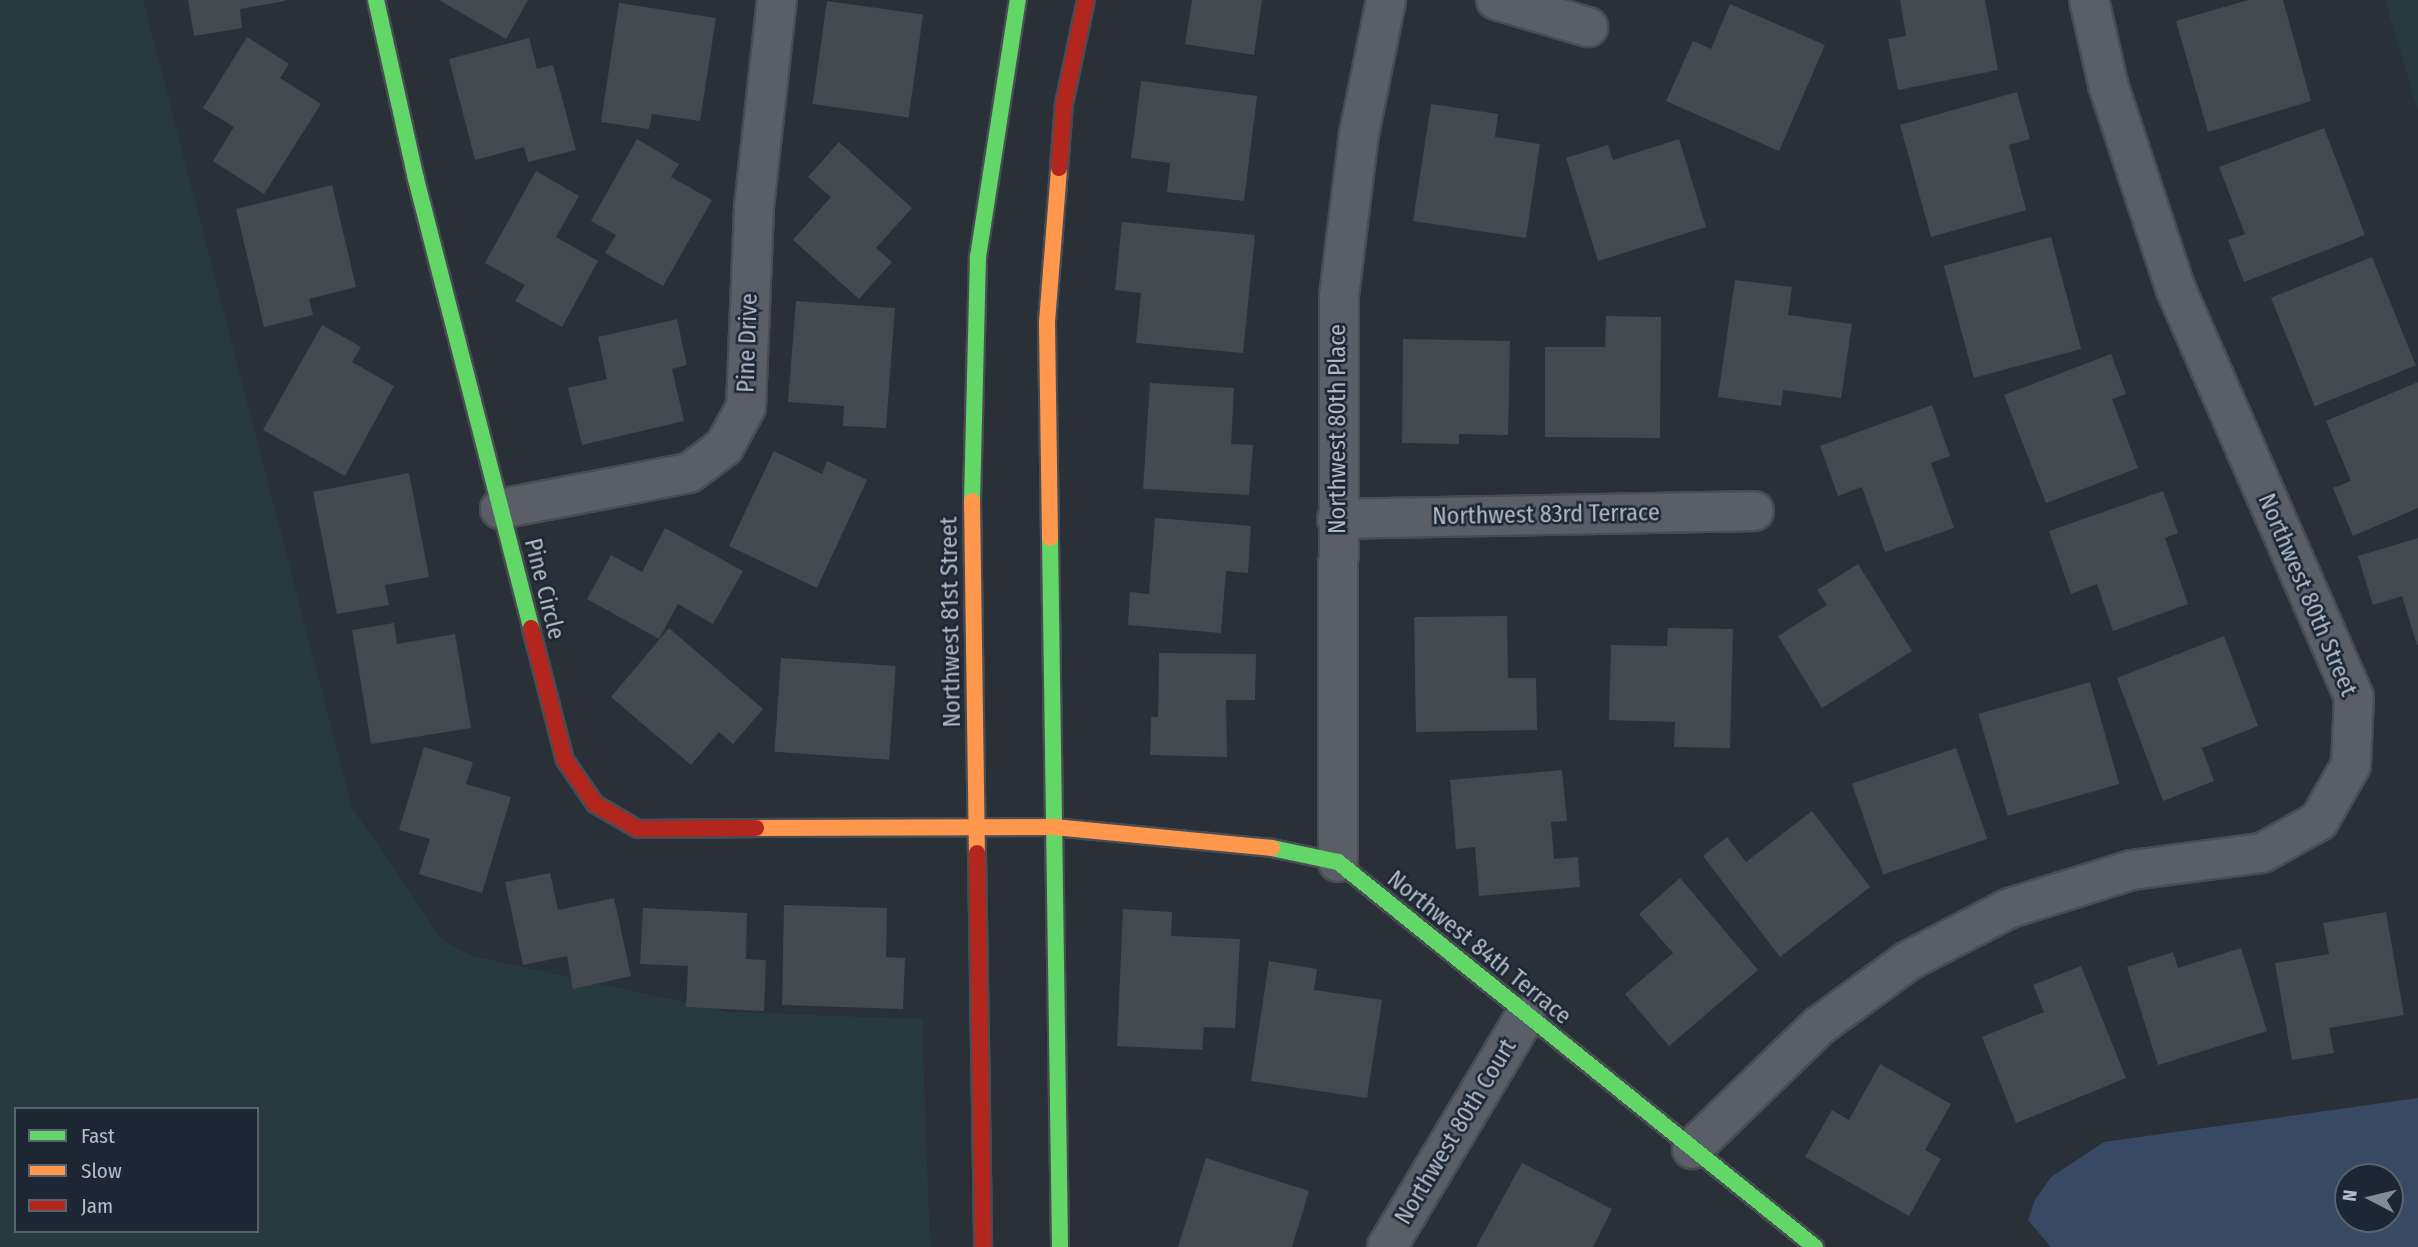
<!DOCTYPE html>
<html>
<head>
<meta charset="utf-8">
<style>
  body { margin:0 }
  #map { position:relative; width:2418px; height:1247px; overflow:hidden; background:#2a3038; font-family:"Fira Sans Condensed",sans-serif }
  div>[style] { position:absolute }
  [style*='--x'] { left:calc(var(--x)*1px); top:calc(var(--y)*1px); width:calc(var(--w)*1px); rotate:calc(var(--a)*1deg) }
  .green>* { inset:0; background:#273a3e }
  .water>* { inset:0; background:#384963 }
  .building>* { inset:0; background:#444950; transform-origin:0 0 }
  .roads { filter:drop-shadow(2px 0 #484c53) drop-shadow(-2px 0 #484c53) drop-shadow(0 2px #484c53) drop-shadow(0 -2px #484c53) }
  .street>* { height:38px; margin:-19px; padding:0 19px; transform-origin:19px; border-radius:19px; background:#5a5e66 }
  .fast>* { height:16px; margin:-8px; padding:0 8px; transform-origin:8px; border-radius:8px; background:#63d668 }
  .slow>* { height:16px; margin:-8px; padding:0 8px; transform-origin:8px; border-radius:8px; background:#ff974d }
  .jam>* { height:16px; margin:-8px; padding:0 8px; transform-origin:8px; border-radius:8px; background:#b3261e }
  span { translate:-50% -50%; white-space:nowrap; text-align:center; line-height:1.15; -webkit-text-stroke:5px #1d2633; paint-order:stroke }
  .street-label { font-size:24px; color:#b4bcc9 }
  .legend { position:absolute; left:14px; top:1107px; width:245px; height:126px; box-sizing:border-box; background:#1d2633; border:2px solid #59626f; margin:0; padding:9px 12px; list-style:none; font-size:21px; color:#b4bcc9 }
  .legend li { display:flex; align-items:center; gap:14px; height:35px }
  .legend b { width:35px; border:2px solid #59626f }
  .north { position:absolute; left:2334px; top:1163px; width:70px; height:70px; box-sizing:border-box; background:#1d2633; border:2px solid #59626f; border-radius:50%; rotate:277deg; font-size:19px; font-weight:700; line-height:28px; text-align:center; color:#b4bcc9 }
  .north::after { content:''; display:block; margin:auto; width:24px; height:32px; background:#848b96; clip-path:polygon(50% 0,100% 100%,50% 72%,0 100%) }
</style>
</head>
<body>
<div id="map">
  <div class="green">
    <div style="clip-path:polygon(evenodd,0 0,143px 0,352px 808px,443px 941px,472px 956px,729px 1012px,922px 1019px,930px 1247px,0 1247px,0 0,16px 1109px,257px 1109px,257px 1231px,16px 1231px,16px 1109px)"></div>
    <div style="clip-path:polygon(2385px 0,2418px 0,2418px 111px)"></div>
  </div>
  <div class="water">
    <div style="clip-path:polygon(evenodd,2418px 1098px,2418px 1247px,2051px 1247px,2028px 1220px,2035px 1200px,2051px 1177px,2104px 1142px,2418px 1098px,2348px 1177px,2390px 1177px,2390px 1219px,2348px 1219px,2348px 1177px)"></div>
  </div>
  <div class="building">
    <div style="clip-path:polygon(188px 0,285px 0,285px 1px,240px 9px,242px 28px,194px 36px)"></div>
    <div style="clip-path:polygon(439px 0,528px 0,506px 39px)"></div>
    <div style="clip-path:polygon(1192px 0,1262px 0,1254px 55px,1185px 44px)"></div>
    <div style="clip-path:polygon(1900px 0,1985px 0,1998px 70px,1898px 90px,1888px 39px,1906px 36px)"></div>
    <div style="clip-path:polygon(2248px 0,2283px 0,2311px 101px,2208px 132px,2176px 21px)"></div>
    <div style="left:827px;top:1px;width:97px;height:104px;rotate:8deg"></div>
    <div style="clip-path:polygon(619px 3px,716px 18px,700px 121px,652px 114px,649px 129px,601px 122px)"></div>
    <div style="clip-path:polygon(1730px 4px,1825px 45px,1779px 151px,1666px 101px,1693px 41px,1711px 49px)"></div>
    <div style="clip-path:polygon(247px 37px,289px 64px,280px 78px,321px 104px,264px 194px,213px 161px,234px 127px,203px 108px)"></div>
    <div style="clip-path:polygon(529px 38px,537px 69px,553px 65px,576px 150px,528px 162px,524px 147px,475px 160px,449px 59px)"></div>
    <div style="clip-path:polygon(1141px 81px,1257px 96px,1244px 201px,1167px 192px,1170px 163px,1131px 158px)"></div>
    <div style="clip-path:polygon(2017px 92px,2030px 139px,2009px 145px,2026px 210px,1931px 237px,1900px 125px)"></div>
    <div style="clip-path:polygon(1431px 104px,1498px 114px,1495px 137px,1540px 144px,1526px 238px,1413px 221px)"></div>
    <div style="clip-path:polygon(2324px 128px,2365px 235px,2244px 282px,2228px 240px,2245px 234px,2219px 167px)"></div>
    <div style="clip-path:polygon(637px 139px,679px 164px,671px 177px,712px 200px,663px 286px,605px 253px,616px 235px,591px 221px)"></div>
    <div style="clip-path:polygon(1679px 139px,1706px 227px,1598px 261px,1566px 158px,1608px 145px,1613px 160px)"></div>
    <div style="clip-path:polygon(839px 142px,912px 208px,876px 248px,892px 262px,859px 299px,793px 240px,831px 197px,808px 177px)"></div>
    <div style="clip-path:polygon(536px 171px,579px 196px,556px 237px,598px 261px,562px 327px,515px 301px,525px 285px,485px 263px)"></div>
    <div style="clip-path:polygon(332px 185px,356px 287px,309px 299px,313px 315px,264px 327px,236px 209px)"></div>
    <div style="clip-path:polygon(1122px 222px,1255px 235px,1243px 353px,1136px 343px,1141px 293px,1115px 290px)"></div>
    <div style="left:2051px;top:237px;width:116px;height:111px;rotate:75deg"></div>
    <div style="left:2372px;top:257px;width:117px;height:109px;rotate:68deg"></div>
    <div style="clip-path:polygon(1735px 280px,1792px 287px,1788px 315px,1852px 324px,1841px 398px,1783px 390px,1781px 406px,1718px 397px)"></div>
    <div style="clip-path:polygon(796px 301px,895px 308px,886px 428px,843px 426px,844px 406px,788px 402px)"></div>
    <div style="clip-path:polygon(1606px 316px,1661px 317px,1660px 438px,1545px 437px,1545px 347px,1605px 347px)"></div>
    <div style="clip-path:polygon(677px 319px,687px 365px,672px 369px,684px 421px,582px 445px,568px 388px,607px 379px,598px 337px)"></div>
    <div style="clip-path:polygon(322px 325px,361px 347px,352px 362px,394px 386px,345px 476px,263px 430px)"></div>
    <div style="clip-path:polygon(1403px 339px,1510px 341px,1508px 435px,1459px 434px,1459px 444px,1402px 443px)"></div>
    <div style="clip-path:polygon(2111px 354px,2126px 394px,2112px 399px,2138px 468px,2046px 503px,2004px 395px)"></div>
    <div style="clip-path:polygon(2418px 382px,2418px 508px,2353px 536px,2333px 488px,2351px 481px,2326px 421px)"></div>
    <div style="clip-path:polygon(1150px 383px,1234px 388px,1231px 444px,1253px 445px,1249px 495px,1143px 489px)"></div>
    <div style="clip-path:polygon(1932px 405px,1950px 456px,1931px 463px,1954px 528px,1885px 552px,1862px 487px,1838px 496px,1820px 446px)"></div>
    <div style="clip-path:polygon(774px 451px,822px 474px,827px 461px,867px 480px,817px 588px,729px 546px)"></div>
    <div style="clip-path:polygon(409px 473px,429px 577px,385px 585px,389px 605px,337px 614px,313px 492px)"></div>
    <div style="clip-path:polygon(2163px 491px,2178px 533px,2165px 538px,2188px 604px,2113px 631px,2097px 584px,2071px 594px,2049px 531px)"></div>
    <div style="clip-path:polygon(1155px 518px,1251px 526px,1248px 573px,1226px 571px,1221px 633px,1128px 625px,1130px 592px,1149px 594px)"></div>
    <div style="clip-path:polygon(665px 528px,743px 571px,713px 624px,678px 604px,659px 639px,587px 599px,611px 555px,642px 572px)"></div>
    <div style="clip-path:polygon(2418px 538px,2418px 645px,2417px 645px,2402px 596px,2373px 605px,2358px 556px)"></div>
    <div style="clip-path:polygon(1858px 564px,1912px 651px,1822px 708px,1778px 636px,1827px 605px,1817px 590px)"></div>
    <div style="clip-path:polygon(1507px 616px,1508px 678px,1536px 678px,1537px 730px,1416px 732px,1414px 617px)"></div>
    <div style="clip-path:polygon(394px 623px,397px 644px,455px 634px,471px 728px,371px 744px,352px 630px)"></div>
    <div style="clip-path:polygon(669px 628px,763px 709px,733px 744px,719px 732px,691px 765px,611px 697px)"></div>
    <div style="clip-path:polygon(1668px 628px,1733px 629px,1730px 748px,1674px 747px,1675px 722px,1609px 720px,1611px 645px,1667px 646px)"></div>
    <div style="clip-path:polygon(2224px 636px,2258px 726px,2202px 748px,2214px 781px,2163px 801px,2117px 678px)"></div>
    <div style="clip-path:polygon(1159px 653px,1256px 654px,1255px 700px,1226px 700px,1227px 757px,1150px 755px,1151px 717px,1158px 717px)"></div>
    <div style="left:781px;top:658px;width:115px;height:94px;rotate:4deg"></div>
    <div style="left:2090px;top:682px;width:106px;height:116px;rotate:74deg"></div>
    <div style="clip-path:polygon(424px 747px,473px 762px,466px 784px,511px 797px,482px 893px,419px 874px,430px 839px,399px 830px)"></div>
    <div style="left:1956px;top:748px;width:96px;height:110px;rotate:71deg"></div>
    <div style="clip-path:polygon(1562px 770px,1567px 821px,1551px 822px,1554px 859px,1578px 857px,1580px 887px,1479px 896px,1475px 847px,1456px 849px,1450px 780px)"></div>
    <div style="clip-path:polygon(1812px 811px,1870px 887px,1780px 957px,1703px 856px,1727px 837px,1746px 862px)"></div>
    <div style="clip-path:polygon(550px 873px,558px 910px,614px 898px,631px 976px,573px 989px,567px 956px,523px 965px,505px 882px)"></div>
    <div style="clip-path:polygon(1680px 878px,1758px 970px,1669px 1046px,1625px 994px,1673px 953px,1639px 914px)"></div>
    <div style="clip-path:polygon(784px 905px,887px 908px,886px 957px,905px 958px,903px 1009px,782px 1005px)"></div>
    <div style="clip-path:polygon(643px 908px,747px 913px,746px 959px,766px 960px,764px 1011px,686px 1007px,688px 966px,640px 964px)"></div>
    <div style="clip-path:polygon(1123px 909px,1172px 912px,1171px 936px,1240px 939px,1235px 1028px,1204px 1027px,1202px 1050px,1117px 1046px)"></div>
    <div style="clip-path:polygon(2386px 912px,2404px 1015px,2329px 1028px,2334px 1053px,2292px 1060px,2275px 963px,2329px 954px,2323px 923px)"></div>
    <div style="clip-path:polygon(2241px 948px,2267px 1031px,2158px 1065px,2127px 967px,2173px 952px,2178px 968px)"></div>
    <div style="clip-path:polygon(1269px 961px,1317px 969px,1314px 990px,1382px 1000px,1367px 1098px,1251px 1081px)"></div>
    <div style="clip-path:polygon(2081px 966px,2126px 1078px,2016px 1123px,1982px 1037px,2044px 1012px,2033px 985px)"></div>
    <div style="clip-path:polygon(1880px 1064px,1951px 1104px,1925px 1150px,1941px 1159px,1909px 1216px,1805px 1157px,1832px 1110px,1849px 1120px)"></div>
    <div style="clip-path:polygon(1206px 1158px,1309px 1191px,1292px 1247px,1178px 1247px)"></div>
    <div style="clip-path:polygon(1522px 1163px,1612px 1209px,1593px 1247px,1476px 1247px)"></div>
  </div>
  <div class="roads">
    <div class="street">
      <div style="--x:1496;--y:0;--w:96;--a:16.4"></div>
      <div style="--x:500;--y:509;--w:192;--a:-10.8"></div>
      <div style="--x:689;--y:473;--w:44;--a:-36.6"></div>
      <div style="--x:724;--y:447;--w:46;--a:-61.2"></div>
      <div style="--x:746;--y:407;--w:200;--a:-87.7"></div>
      <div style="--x:754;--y:207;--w:208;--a:-83.7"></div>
      <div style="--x:1337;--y:519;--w:417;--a:-1.1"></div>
      <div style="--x:1338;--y:862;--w:566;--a:-89.9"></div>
      <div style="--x:1339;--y:296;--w:163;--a:-83"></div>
      <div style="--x:1359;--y:134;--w:137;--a:-78.6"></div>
      <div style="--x:1692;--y:1149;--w:177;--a:-44.1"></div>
      <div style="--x:1819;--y:1026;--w:110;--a:-36.1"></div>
      <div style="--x:1908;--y:961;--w:115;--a:-27.5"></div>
      <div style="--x:2010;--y:908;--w:128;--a:-17.3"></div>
      <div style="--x:2132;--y:870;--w:131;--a:-7.5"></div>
      <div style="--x:2262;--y:853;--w:65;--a:-29.3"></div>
      <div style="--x:2319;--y:821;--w:64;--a:-60.3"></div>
      <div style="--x:2351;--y:765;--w:68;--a:-87.5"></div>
      <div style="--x:2354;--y:697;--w:447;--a:-113.6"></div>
      <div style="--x:2175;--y:287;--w:214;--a:-108.3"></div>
      <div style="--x:2108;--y:84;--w:86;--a:-102.7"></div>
      <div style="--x:1387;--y:1247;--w:269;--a:-59.1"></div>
    </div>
    <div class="fast">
      <div style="--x:376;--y:0;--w:183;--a:77.4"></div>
      <div style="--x:416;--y:179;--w:463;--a:75.6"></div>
      <div style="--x:972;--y:501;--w:244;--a:-88.6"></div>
      <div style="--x:978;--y:257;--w:260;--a:-81.2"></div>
      <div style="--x:1050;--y:538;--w:709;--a:89.19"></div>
      <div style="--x:1272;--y:848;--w:67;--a:12"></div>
      <div style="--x:1338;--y:862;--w:613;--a:38.91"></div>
    </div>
    <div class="slow">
      <div style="--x:972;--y:501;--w:352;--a:89.2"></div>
      <div style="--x:1050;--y:538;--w:216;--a:-90.8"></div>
      <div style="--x:1047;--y:322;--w:154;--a:-85.5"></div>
      <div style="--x:756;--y:828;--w:298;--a:-0.2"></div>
      <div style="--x:1054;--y:827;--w:219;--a:5.5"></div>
    </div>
    <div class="jam">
      <div style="--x:1059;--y:168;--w:64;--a:-85.5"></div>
      <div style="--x:1064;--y:104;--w:106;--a:-78.1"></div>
      <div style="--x:531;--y:628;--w:136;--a:75.6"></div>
      <div style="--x:565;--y:760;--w:53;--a:55.7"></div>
      <div style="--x:595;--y:804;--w:50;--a:30.2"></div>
      <div style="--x:638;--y:829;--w:118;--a:-0.5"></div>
      <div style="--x:977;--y:853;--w:394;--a:89.1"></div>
    </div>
  </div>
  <div class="street-label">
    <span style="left:748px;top:343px;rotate:-88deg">Pine Drive</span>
    <span style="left:1338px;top:429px;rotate:-90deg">Northwest 80th Place</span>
    <span style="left:1546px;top:515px;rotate:-1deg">Northwest 83rd Terrace</span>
    <span style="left:544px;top:589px;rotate:76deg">Pine Circle</span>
    <span style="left:2307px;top:595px;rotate:67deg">Northwest 80th Street</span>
    <span style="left:951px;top:622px;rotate:-91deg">Northwest 81st Street</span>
    <span style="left:1479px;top:948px;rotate:39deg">Northwest 84th Terrace</span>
    <span style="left:1456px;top:1132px;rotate:-59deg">Northwest 80th Court</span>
  </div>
  <ul class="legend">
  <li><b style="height:9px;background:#63d668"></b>Fast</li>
  <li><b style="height:9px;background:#ff974d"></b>Slow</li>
  <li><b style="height:9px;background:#b3261e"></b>Jam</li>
  </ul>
  <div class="north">N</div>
</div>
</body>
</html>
